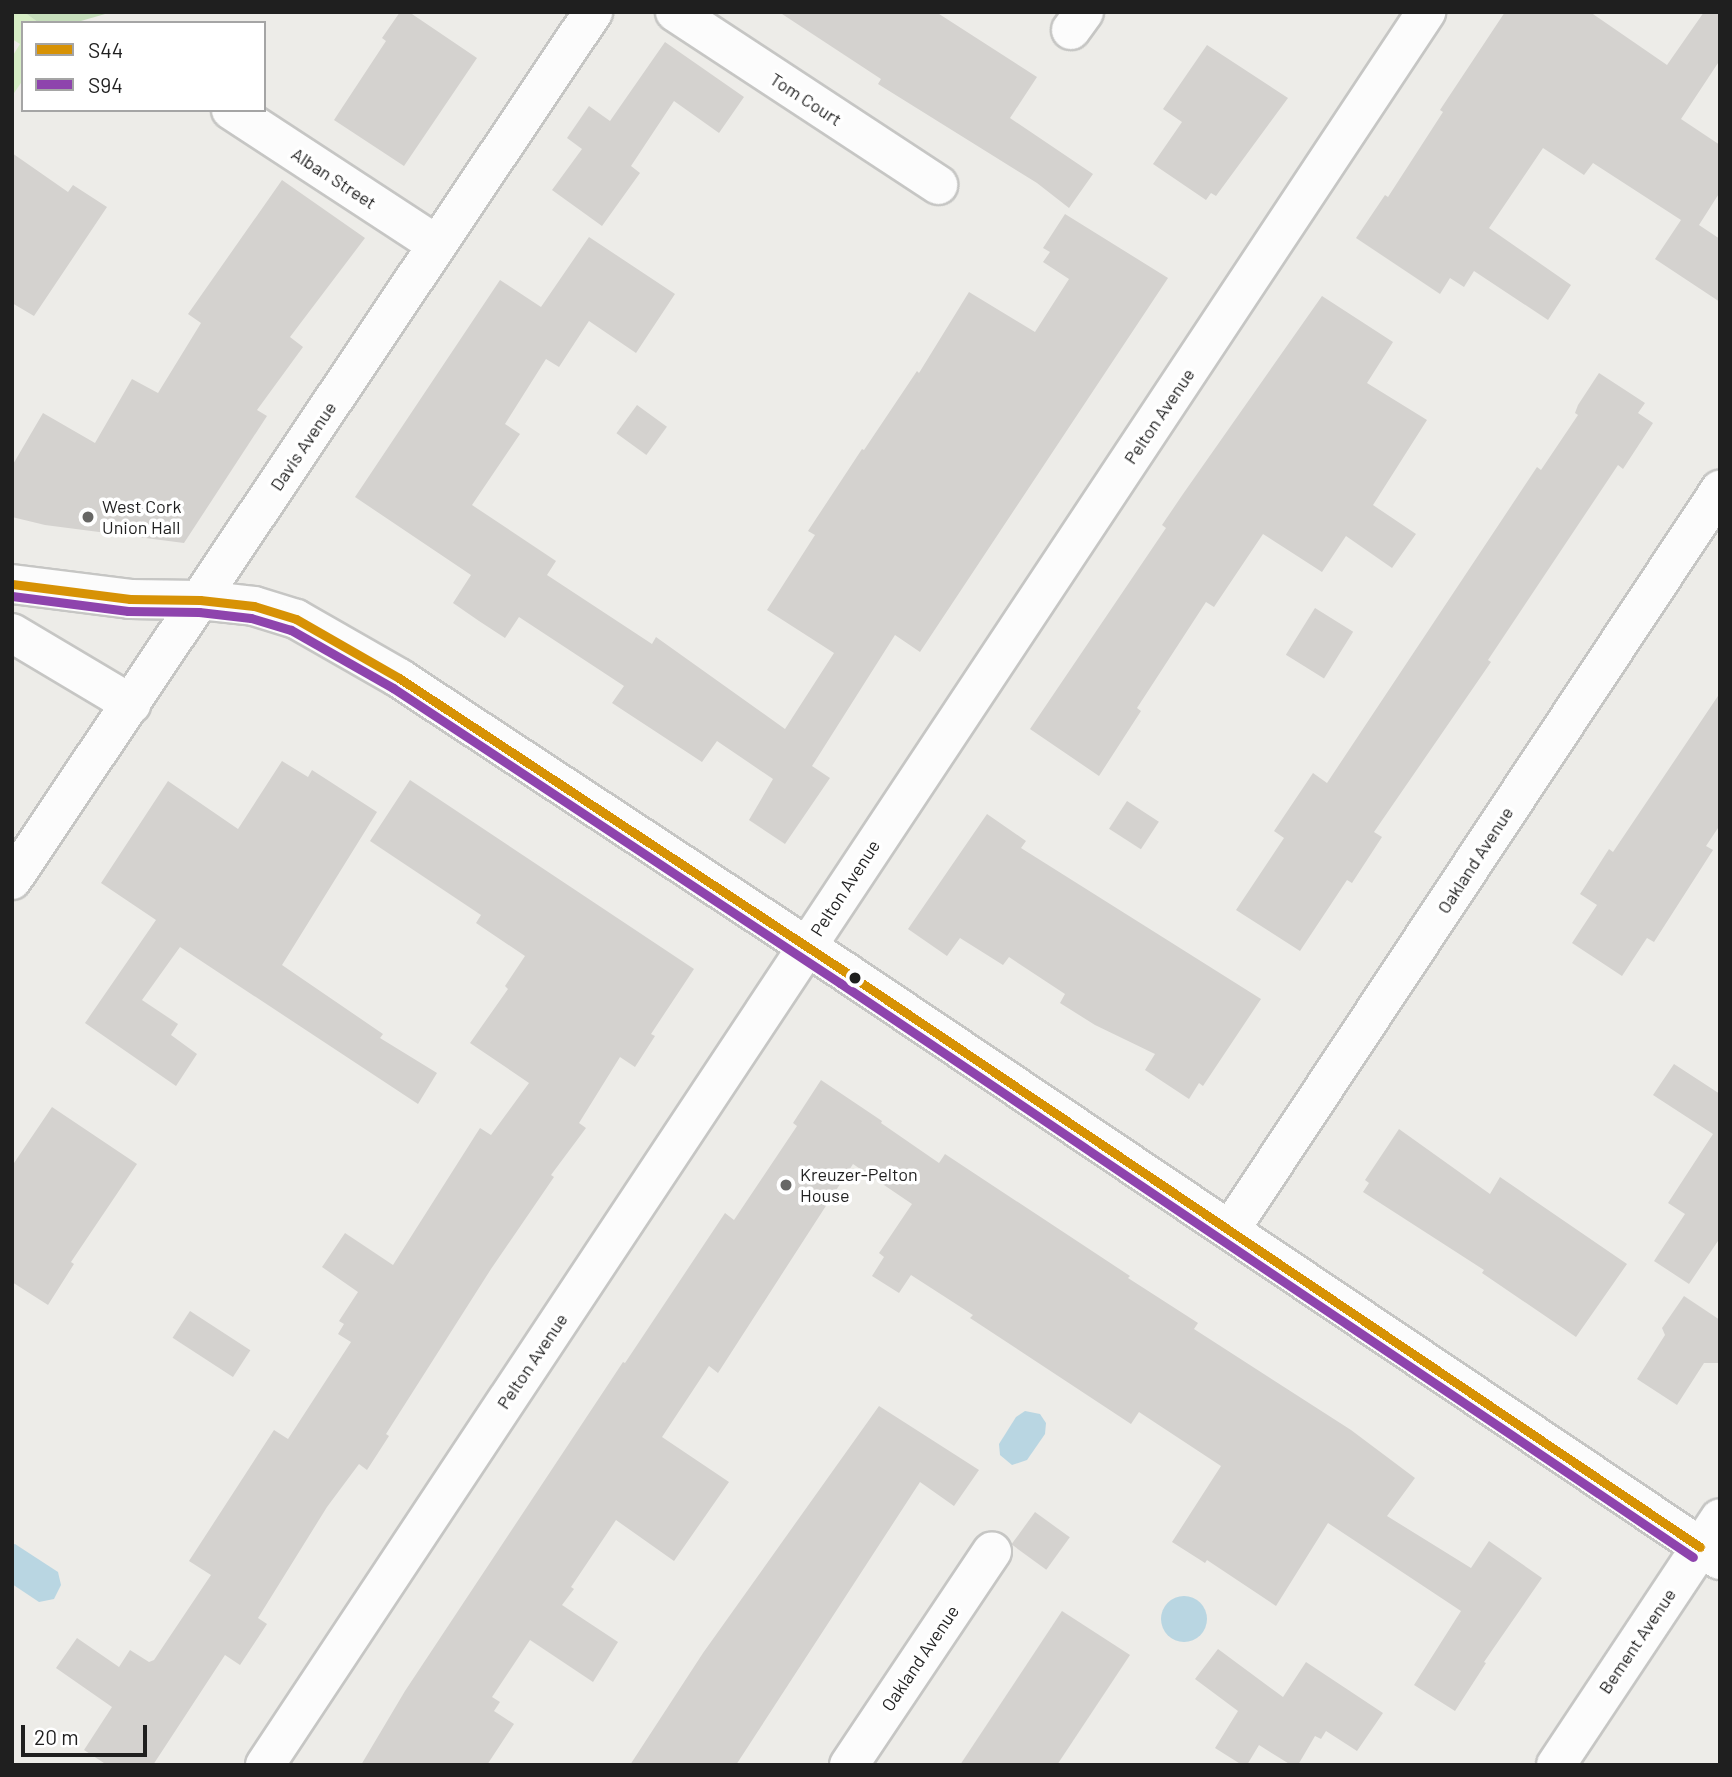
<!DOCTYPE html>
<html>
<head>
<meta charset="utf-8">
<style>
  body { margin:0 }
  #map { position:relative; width:1732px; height:1777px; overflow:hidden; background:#edece8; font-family:Barlow,sans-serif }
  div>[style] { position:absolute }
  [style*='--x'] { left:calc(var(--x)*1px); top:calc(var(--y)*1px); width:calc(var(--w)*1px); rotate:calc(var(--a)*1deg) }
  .grass>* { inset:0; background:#d6edc5 }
  .forest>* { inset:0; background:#c5ddbb }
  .water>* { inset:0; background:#b9d6e2 }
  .round { border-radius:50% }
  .building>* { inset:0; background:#d4d2cf; transform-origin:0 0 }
  .roads { filter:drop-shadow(2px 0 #c6c6c4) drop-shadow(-2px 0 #c6c6c4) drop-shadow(0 2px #c6c6c4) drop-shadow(0 -2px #c6c6c4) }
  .minor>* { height:38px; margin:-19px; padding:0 19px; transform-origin:19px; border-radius:19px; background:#fcfcfc }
  .bus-1>* { height:9px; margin:-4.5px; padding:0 4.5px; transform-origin:4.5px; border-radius:4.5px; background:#d79205 }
  .bus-2>* { height:9px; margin:-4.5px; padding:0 4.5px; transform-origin:4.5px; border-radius:4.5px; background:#8e44ad }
  .dots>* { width:19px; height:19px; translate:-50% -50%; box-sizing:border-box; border:4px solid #fff; border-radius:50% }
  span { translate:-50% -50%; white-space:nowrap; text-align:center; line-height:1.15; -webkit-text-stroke:7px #fff; paint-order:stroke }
  .street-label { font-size:18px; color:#1f1f1f }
  .poi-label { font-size:18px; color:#1f1f1f }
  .left { translate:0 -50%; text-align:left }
  .frame { position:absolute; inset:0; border:14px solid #1f1f1f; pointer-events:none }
  .legend { position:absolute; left:21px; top:21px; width:245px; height:91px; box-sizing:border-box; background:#fff; border:2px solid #a5a5a5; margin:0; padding:9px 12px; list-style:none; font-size:21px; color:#1f1f1f }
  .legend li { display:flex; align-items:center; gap:14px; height:35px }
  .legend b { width:35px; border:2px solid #a5a5a5 }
  .scale { position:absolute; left:21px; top:1725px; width:126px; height:32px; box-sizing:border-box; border:4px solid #1f1f1f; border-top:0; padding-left:9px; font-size:21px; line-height:24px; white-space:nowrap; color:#1f1f1f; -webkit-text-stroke:5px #fff; paint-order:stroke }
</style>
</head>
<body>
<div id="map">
  <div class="grass">
    <div style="clip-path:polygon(12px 12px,24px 12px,39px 23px,23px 23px,23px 80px,12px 96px,12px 57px,20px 44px,12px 39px)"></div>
  </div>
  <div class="forest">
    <div style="clip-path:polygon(24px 12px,112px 12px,74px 23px,39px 23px)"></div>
  </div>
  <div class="water">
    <div style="clip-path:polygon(1025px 1411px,1040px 1414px,1046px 1423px,1045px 1434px,1027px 1460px,1012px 1465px,1000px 1455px,999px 1444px,1016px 1417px)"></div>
    <div style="clip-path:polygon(15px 1544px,58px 1572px,61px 1585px,54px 1599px,39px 1602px,12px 1584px,12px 1545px)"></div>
    <div class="round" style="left:1161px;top:1596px;width:46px;height:46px"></div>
  </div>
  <div class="building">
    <div style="clip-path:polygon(400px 12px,409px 12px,477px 58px,404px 166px,334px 120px,386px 41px,382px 38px)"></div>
    <div style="clip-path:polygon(779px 12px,936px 12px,1037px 77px,1010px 118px,1093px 174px,1069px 208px,1037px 183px,878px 84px,881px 79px)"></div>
    <div style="clip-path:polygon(1505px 12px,1590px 12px,1667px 65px,1704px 12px,1720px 12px,1720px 60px,1681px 119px,1720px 145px,1720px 192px,1699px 225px,1720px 239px,1720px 302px,1655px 259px,1681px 220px,1593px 163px,1584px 175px,1543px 148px,1489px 228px,1571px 285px,1548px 320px,1474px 271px,1464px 287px,1450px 278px,1440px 294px,1356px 238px,1385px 195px,1388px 197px,1443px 112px,1440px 110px)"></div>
    <div style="clip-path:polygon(665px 42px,744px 97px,719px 133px,674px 101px,631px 166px,640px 173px,602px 226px,552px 190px,582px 149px,567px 138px,589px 106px,610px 121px)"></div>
    <div style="clip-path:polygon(1207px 45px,1288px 98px,1216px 196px,1211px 193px,1206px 200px,1153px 164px,1182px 122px,1163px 109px)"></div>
    <div style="clip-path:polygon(12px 153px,68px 192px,73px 185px,107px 207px,34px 316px,12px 303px)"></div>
    <div style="clip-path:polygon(282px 180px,365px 238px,290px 337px,303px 347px,257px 410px,267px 416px,184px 543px,45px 525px,12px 517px,12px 466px,43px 413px,95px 443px,132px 379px,158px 393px,201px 323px,188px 314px)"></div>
    <div style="clip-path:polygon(1065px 214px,1168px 278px,920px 652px,895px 635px,812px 766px,830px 778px,785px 844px,749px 820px,773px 779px,717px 741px,702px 762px,612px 703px,624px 686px,519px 617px,505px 638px,479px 621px,453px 603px,471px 575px,355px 497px,500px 280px,541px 307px,589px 237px,675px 294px,636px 353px,589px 321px,559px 367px,546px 359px,505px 424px,520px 434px,472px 505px,556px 561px,547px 575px,652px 644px,656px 637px,785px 729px,834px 653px,767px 610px,815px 535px,808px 531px,862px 449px,864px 450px,917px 371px,919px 373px,969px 292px,1035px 332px,1069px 279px,1043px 262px,1050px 252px,1043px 248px)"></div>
    <div style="clip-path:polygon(1322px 296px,1393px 342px,1367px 383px,1427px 420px,1373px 505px,1416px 534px,1392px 568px,1346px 536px,1322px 572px,1263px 534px,1214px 607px,1206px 602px,1137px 708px,1141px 711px,1099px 776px,1030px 729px,1166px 528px,1162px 525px,1183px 494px)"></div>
    <div style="clip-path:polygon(1599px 373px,1645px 403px,1638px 413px,1653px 423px,1623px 469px,1618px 465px,1488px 660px,1491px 662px,1374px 832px,1382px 837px,1352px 883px,1347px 880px,1300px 951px,1236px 910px,1284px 838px,1274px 831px,1313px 773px,1327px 783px,1537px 467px,1541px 470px,1578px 415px,1575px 413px,1578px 405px)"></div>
    <div style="left:637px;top:405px;width:37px;height:35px;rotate:36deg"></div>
    <div style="left:1315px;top:608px;width:45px;height:55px;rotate:32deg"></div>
    <div style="clip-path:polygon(1720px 693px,1720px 825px,1706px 846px,1713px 850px,1654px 942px,1647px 938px,1622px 976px,1572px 943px,1597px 905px,1580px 894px,1609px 849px,1613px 852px)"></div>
    <div style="clip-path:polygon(282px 761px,308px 777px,312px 770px,377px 812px,282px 965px,383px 1034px,380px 1038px,437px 1073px,418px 1104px,180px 947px,142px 1000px,178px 1024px,171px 1035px,197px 1054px,176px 1086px,85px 1023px,156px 920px,101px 883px,168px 781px,238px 829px)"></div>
    <div style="clip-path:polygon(410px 780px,694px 969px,651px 1034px,655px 1036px,635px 1067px,620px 1057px,579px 1123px,586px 1128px,551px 1175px,554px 1177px,491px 1269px,386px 1434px,389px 1436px,367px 1470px,359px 1464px,327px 1507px,258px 1618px,267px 1624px,240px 1665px,225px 1655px,153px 1765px,107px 1765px,84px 1750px,112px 1707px,56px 1668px,77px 1638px,119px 1667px,130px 1650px,149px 1662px,154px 1660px,211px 1575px,189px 1561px,274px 1430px,288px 1439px,351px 1342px,338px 1334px,344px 1324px,339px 1321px,358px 1292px,322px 1267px,345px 1233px,393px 1265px,480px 1128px,491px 1135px,529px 1083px,470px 1043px,508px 989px,505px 986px,525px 956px,476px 923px,481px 915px,370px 841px)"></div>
    <div style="left:1127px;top:801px;width:38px;height:33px;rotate:33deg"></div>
    <div style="clip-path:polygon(987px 814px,1026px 841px,1021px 848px,1261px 999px,1203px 1086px,1199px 1083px,1189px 1099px,1145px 1070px,1155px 1054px,1095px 1025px,1060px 1003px,1065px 994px,1009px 957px,1003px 965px,960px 938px,947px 956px,908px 929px)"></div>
    <div style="clip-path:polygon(1674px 1064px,1720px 1094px,1720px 1238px,1689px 1284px,1654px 1261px,1685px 1214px,1668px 1203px,1713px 1134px,1653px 1095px)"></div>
    <div style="clip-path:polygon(821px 1080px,882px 1121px,881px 1123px,939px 1163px,945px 1154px,1130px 1276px,1128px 1278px,1198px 1323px,1194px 1329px,1351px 1430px,1415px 1478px,1387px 1516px,1471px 1568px,1489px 1541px,1542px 1578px,1484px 1662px,1486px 1663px,1455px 1711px,1414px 1685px,1461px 1611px,1328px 1523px,1276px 1606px,1207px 1560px,1205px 1563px,1172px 1542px,1221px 1466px,1139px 1412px,1131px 1424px,970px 1318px,973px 1315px,911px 1275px,899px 1293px,872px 1276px,884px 1257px,879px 1253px,912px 1204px,853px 1164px,718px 1373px,709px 1366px,662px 1437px,729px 1482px,674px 1561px,616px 1520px,571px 1587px,574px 1589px,562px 1605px,618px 1642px,593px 1682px,530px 1640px,492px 1697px,500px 1702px,494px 1711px,514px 1724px,487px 1765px,361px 1765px,405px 1691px,623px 1362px,625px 1363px,725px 1213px,734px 1220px,797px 1126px,793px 1123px)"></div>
    <div style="clip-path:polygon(52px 1107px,137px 1164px,71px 1262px,74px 1264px,48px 1305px,12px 1282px,12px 1166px)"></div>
    <div style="clip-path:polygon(1399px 1129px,1490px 1194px,1500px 1177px,1627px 1264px,1576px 1337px,1482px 1273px,1484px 1270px,1363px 1192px,1369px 1183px,1365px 1180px)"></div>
    <div style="clip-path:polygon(1684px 1296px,1720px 1320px,1720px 1363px,1704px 1363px,1677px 1405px,1637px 1379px,1665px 1335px,1662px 1328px)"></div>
    <div style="left:190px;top:1311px;width:72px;height:32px;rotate:33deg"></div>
    <div style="clip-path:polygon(879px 1406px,979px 1470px,954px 1506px,920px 1482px,736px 1765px,630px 1765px,703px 1653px)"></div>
    <div style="left:1035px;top:1512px;width:43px;height:40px;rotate:36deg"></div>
    <div style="clip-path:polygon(1062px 1611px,1130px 1655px,1057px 1765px,960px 1765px)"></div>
    <div style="clip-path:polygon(1218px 1649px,1283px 1697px,1306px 1662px,1383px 1713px,1357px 1751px,1326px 1731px,1321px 1739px,1315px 1736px,1298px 1765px,1291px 1765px,1259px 1745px,1247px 1765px,1242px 1765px,1215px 1748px,1238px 1711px,1195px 1679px)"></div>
  </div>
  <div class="roads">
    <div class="minor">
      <div style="--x:675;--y:12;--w:315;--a:33.3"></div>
      <div style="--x:1071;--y:30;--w:22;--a:-54"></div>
      <div style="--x:231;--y:110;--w:246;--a:33.2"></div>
      <div style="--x:12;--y:584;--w:119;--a:7.2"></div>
      <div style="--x:130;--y:599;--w:70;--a:0.8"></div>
      <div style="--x:200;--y:600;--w:54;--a:6.3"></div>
      <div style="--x:254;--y:606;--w:44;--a:17.2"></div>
      <div style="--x:296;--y:619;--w:119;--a:29.8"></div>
      <div style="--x:399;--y:678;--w:536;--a:33.36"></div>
      <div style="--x:847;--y:973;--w:1052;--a:33.92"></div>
      <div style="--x:12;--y:633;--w:139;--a:30.8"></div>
      <div style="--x:12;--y:880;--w:1045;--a:-56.2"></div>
      <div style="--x:1230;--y:1230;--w:888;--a:-56.49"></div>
      <div style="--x:265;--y:1765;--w:2103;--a:-56.48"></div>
      <div style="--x:849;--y:1765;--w:257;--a:-56.2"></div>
      <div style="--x:1556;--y:1765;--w:296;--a:-56.4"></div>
    </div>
  </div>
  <div class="bus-1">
    <div style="--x:12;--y:584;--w:119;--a:7.2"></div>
    <div style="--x:130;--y:599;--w:70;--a:0.8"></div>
    <div style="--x:200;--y:600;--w:54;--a:6.3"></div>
    <div style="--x:254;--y:606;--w:44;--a:17.2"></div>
    <div style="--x:296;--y:619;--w:119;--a:29.8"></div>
    <div style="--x:399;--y:678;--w:536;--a:33.36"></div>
    <div style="--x:847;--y:973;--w:1028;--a:33.94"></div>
  </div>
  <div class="bus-2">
    <div style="--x:12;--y:596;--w:117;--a:7.4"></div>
    <div style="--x:128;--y:611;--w:71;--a:0.8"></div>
    <div style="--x:199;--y:612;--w:52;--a:6.6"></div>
    <div style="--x:251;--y:618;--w:42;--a:16.7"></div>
    <div style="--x:291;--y:630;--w:117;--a:29.6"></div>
    <div style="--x:393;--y:688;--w:536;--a:33.42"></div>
    <div style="--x:840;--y:983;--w:1028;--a:33.94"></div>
  </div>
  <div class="dots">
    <div style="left:88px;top:517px;background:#676765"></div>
    <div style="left:855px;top:978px;background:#1f1f1f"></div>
    <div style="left:786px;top:1185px;background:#676765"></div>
  </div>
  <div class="street-label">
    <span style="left:806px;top:99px;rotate:33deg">Tom Court</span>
    <span style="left:334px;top:178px;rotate:33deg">Alban Street</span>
    <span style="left:1159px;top:416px;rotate:-56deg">Pelton Avenue</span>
    <span style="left:303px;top:446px;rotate:-56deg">Davis Avenue</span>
    <span style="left:1475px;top:860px;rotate:-57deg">Oakland Avenue</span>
    <span style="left:845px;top:888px;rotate:-57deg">Pelton Avenue</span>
    <span style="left:532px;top:1361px;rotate:-56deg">Pelton Avenue</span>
    <span style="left:1637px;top:1641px;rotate:-56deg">Bement Avenue</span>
    <span style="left:920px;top:1658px;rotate:-56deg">Oakland Avenue</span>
  </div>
  <div class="poi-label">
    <span class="left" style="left:102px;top:517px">West Cork<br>Union Hall</span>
    <span class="left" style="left:800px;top:1185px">Kreuzer-Pelton<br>House</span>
  </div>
  <div class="frame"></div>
  <ul class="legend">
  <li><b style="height:9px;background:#d79205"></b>S44</li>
  <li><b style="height:9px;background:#8e44ad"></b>S94</li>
  </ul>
  <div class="scale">20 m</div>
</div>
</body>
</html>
